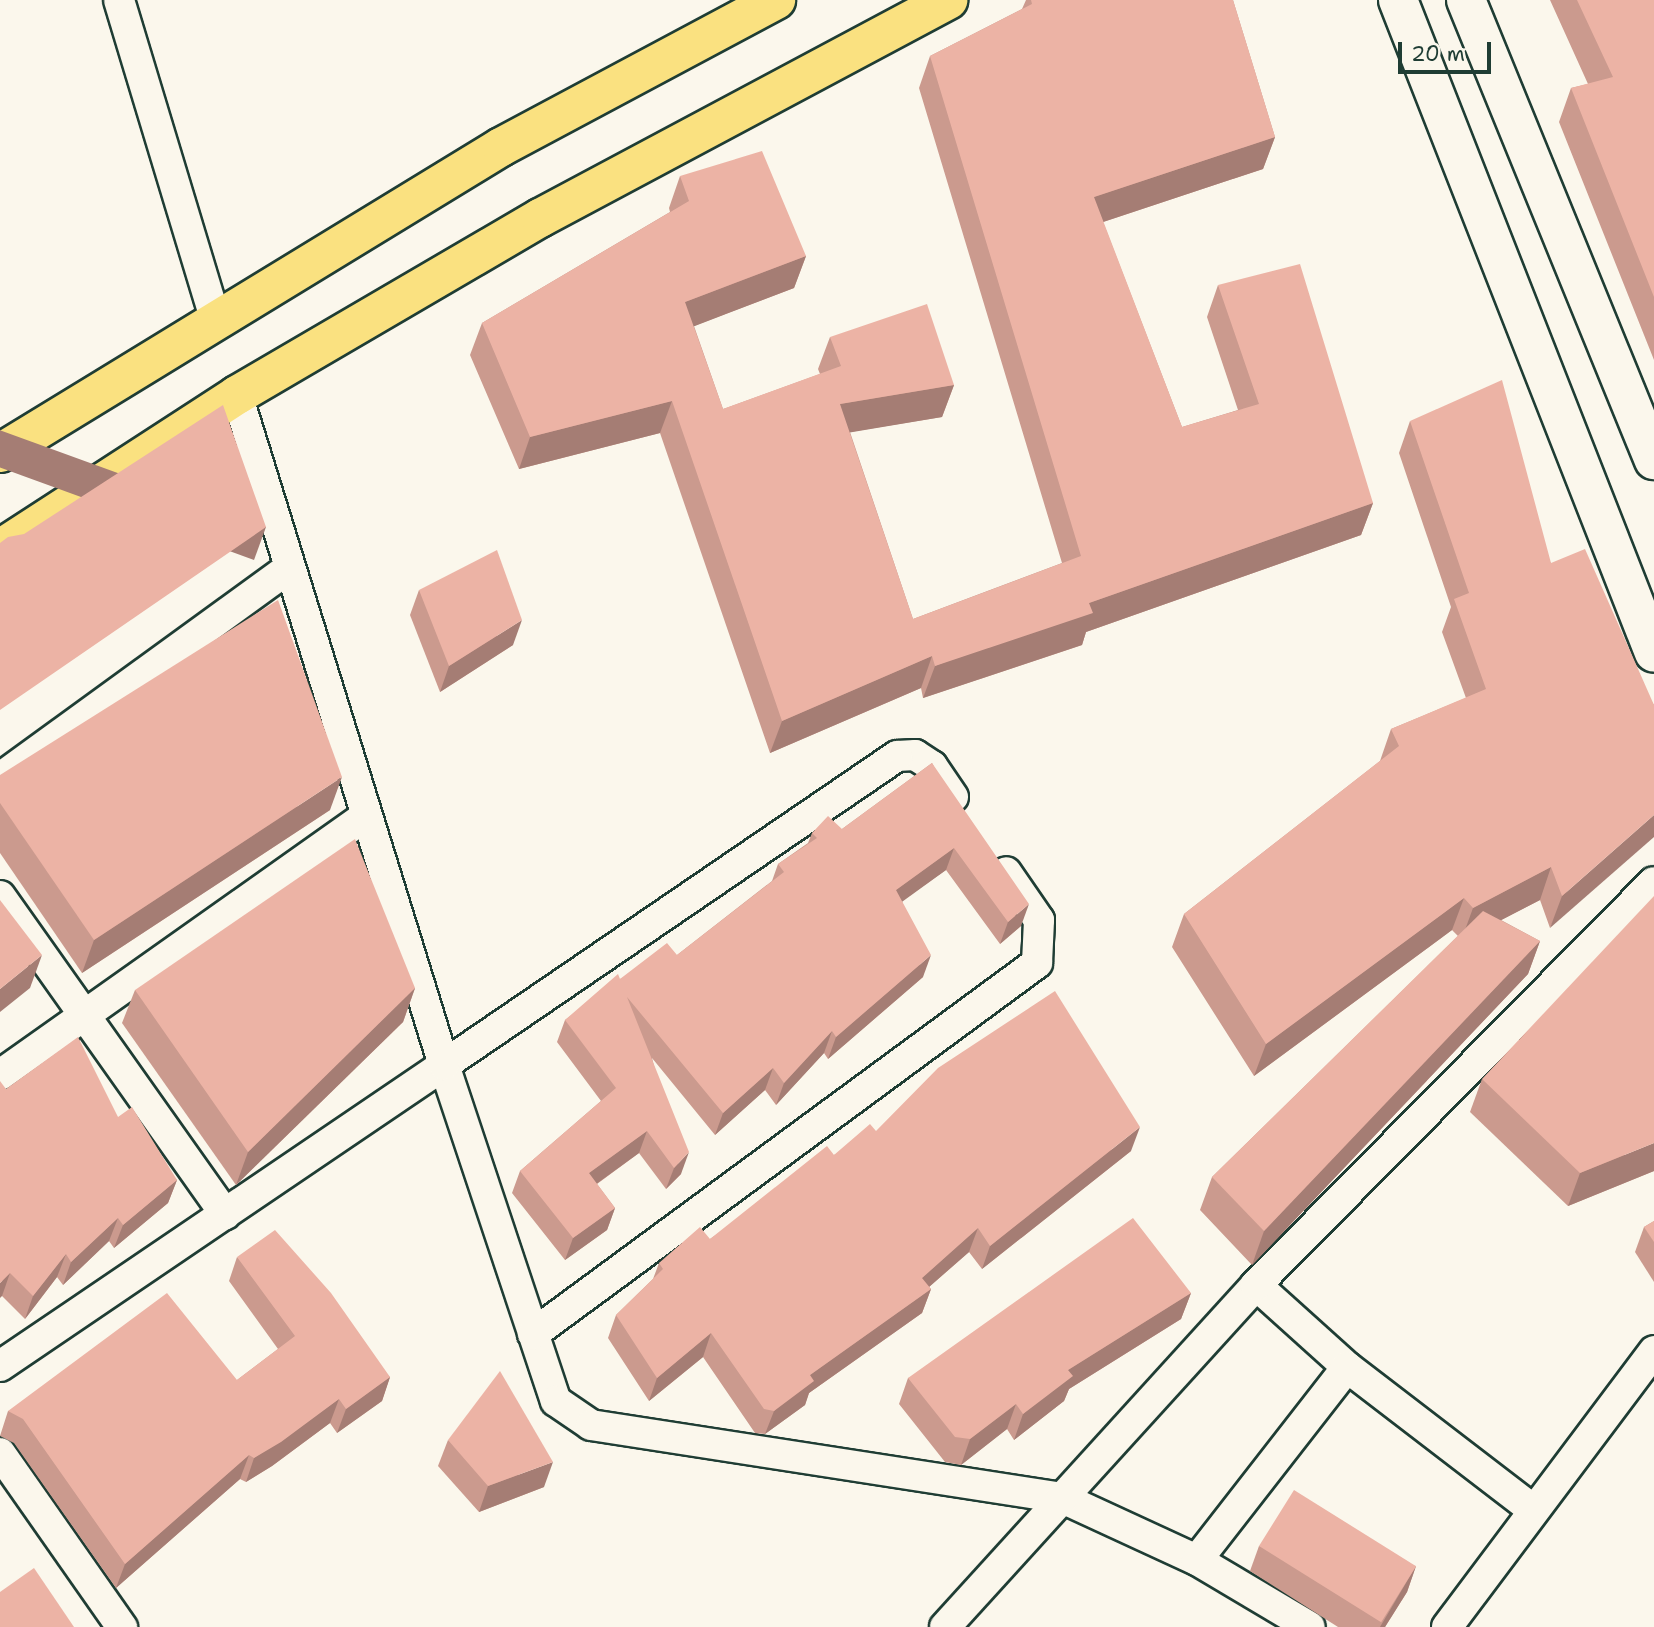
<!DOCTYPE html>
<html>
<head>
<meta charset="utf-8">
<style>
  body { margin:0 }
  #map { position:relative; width:1654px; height:1627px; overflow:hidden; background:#fbf7ec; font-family:"Shantell Sans",sans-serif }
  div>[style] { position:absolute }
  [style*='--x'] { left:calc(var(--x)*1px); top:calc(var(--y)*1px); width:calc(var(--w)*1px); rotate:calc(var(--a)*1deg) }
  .roads { filter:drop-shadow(2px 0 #1f3d34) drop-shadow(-2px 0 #1f3d34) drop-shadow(0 2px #1f3d34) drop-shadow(0 -2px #1f3d34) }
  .minor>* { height:30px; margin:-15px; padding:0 15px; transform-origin:15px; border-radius:15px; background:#fbf7ec }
  .secondary>* { height:38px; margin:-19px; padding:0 19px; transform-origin:19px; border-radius:19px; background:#fbf7ec }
  .primary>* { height:38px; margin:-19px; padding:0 19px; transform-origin:19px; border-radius:19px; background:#fae180 }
  .wall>* { inset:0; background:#cb9a8e }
  .shaded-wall>* { inset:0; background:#a57d74; transform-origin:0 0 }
  .building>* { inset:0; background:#ecb3a5; transform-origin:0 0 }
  span { translate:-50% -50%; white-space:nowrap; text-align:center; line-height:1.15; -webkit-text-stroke:7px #fbf7ec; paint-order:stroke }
  .scale { position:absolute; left:1398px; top:42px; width:93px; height:32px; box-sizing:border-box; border:4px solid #1f3d34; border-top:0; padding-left:9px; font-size:21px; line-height:24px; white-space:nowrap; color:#1f3d34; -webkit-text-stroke:5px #fbf7ec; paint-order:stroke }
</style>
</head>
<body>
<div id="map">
  <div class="roads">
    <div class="minor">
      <div style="--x:119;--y:0;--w:331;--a:73.2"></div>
      <div style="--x:0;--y:778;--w:354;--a:-36"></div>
      <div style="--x:953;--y:797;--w:37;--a:-124"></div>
      <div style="--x:932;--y:766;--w:20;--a:-147"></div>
      <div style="--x:915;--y:755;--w:18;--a:177"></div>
      <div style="--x:897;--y:756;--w:548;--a:145.7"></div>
      <div style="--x:444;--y:1065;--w:354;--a:71.6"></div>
      <div style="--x:556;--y:1401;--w:42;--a:34.4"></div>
      <div style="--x:591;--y:1425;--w:477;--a:8.8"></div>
      <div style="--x:1062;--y:1498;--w:149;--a:24.7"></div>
      <div style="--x:1197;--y:1560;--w:131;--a:30.7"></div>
      <div style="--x:0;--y:896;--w:390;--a:54.7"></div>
      <div style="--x:0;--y:1075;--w:447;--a:-35.3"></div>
      <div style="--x:1256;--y:1285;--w:122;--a:42"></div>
      <div style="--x:1347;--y:1367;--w:232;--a:37.5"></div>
      <div style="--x:533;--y:1334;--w:626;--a:-36.36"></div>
      <div style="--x:1037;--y:963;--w:43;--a:-87.3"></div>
      <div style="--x:1039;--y:920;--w:58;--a:-124.5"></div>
      <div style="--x:0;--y:1366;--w:536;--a:-34.13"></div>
      <div style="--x:444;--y:1065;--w:701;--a:-107.17"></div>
      <div style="--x:0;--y:1453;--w:213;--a:55"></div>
      <div style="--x:1197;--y:1560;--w:244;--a:-52.1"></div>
      <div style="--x:945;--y:1627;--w:462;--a:-47.7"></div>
      <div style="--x:1256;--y:1285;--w:566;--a:-45.36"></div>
      <div style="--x:1447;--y:1627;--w:345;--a:-53.1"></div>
    </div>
    <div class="secondary">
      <div style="--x:1398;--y:0;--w:701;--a:68.59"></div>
      <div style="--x:1466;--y:0;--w:497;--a:67.8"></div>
    </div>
    <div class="primary">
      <div style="--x:0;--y:453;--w:587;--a:-31.42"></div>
      <div style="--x:501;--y:147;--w:312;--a:-28.1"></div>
      <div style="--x:0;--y:549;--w:283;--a:-33"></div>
      <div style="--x:237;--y:395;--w:351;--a:-30.3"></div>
      <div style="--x:540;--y:218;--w:463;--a:-28.1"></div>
    </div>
  </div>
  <div class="wall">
    <div style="clip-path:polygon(1026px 0,1233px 0,1275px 137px,1263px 169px,1103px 222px,1182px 427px,1238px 410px,1207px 317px,1218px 285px,1373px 503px,1361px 535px,1086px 632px,1082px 645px,923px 698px,921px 688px,770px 753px,660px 433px,519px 469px,470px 355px,482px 323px,670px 212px,669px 208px,680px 176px,806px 256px,794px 288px,694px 326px,723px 409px,820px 374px,818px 369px,830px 337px,954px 385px,942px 417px,850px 432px,913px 619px,1062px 563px,919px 88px,930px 56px,1022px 9px)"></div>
    <div style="clip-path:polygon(1550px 0,1654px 0,1654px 360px,1559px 122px,1571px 88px,1588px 84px)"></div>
    <div style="clip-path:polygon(1410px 421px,1551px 563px,1654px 705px,1550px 928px,1540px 900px,1501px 920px,1540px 941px,1528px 974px,1252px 1265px,1200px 1210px,1212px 1177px,1458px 936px,1452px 930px,1254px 1076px,1172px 947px,1184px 914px,1380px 761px,1391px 729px,1466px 698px,1442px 632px,1451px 607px,1399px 453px)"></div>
    <div style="clip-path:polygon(419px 590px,513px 645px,440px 692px,410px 615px)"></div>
    <div style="clip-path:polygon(932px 763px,1021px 926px,1000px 944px,946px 870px,902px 901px,923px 977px,828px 1059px,824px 1053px,776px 1105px,765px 1090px,715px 1135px,652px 1058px,681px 1174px,666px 1189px,639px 1153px,597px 1184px,615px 1208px,607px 1230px,565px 1260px,512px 1193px,520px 1171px,601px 1101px,557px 1042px,565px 1020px,620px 979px,677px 955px,772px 881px,778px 864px,808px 843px,812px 833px,842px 829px)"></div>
    <div style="clip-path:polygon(0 775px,330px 810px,82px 973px,0 853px)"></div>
    <div style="clip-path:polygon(415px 988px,403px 1022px,236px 1185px,122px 1023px,135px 990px)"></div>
    <div style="clip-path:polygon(1482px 1079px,1654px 1171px,1568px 1206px,1470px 1112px)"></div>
    <div style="clip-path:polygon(6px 1089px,118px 1117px,177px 1180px,168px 1203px,114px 1248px,109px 1241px,63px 1285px,57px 1277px,25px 1319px,2px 1296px)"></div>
    <div style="clip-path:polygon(876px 1131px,1131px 1151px,982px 1269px,969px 1252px,929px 1287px,931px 1289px,922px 1313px,809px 1393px,805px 1405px,765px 1434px,755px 1433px,703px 1357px,649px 1401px,608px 1338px,616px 1315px,653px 1279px,659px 1263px,710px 1239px,834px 1155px)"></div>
    <div style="clip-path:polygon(1654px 1221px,1654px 1282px,1635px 1252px,1644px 1227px)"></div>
    <div style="clip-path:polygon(237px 1257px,390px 1377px,382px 1401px,337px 1433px,330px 1423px,272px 1466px,246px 1482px,240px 1479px,116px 1588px,14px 1443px,0 1436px,8px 1411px,237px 1380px,278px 1349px,229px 1281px)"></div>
    <div style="clip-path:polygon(1191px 1293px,1181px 1319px,1069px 1389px,1064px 1401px,1014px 1440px,1007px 1429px,961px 1465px,945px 1462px,899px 1404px,908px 1378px)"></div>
    <div style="clip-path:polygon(448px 1440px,544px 1487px,479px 1512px,438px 1466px)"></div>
    <div style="clip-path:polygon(1259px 1546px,1416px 1566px,1407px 1592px,1385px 1627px,1338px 1627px,1250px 1571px)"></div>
  </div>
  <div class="shaded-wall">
    <div style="clip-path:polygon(1275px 137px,1263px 169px,1082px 229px,1094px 197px)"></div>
    <div style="clip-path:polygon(806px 256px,794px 288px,674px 334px,685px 302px)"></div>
    <div style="clip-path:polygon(954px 385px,942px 417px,829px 436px,840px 404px)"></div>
    <div style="clip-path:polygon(672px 401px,660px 433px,519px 469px,530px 437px)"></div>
    <div style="clip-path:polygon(1373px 503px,1361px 535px,1086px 632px,1082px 645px,923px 698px,935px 666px,1089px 603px)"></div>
    <div style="left:266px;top:527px;width:35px;height:323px;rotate:110deg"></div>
    <div style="clip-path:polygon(522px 620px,513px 645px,440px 692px,449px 666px)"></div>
    <div style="clip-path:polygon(932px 656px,921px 688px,770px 753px,782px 721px)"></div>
    <div style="clip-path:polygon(342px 777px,330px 810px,82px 973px,94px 940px)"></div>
    <div style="clip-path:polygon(1654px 815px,1654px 837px,1550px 928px,1562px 896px)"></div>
    <div style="clip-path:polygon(954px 848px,946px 870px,888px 912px,896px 890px)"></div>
    <div style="clip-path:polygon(1551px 867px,1540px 900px,1461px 941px,1473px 908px)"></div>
    <div style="clip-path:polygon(1464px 898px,1452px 930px,1254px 1076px,1266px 1044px)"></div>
    <div style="clip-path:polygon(1029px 904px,1021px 926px,1000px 944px,1008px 922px)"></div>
    <div style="clip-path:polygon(1540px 941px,1528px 974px,1252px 1265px,1264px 1231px)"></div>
    <div style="clip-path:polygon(42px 955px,30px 988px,0 1012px,0 989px)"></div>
    <div style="clip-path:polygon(931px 955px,923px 977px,828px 1059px,836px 1037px)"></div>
    <div style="clip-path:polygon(415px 988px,403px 1022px,236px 1185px,248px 1152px)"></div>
    <div style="clip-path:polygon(832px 1031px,824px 1053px,776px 1105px,784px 1083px)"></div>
    <div style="clip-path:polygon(773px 1068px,765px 1090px,715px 1135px,723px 1113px)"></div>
    <div style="clip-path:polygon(1140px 1127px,1131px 1151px,982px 1269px,990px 1246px)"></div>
    <div style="clip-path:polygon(647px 1131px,639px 1153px,581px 1195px,589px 1173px)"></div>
    <div style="clip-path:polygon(1654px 1143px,1654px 1171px,1568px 1206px,1580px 1173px)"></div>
    <div style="clip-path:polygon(689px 1152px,681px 1174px,666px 1189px,674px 1168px)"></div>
    <div style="clip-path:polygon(177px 1180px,168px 1203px,114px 1248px,123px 1225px)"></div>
    <div style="clip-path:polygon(615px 1208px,607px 1230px,565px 1260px,573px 1238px)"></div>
    <div style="clip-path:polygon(118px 1218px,109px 1241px,63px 1285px,71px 1262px)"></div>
    <div style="clip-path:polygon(978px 1228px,969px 1252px,913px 1301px,922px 1278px)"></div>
    <div style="clip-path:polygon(66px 1254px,57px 1277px,25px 1319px,33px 1296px)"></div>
    <div style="clip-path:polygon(10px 1273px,2px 1296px,0 1298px,0 1283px)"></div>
    <div style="clip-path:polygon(931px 1289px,922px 1313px,809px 1393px,805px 1405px,765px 1434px,774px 1411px,810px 1375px)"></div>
    <div style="clip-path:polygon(1191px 1293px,1181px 1319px,1069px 1389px,1064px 1401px,1014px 1440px,1023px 1414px,1068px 1370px)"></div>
    <div style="clip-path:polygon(711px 1333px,703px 1357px,649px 1401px,657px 1378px)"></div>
    <div style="clip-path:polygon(390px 1377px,382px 1401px,337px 1433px,346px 1409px)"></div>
    <div style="clip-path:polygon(339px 1399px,330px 1423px,272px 1466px,246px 1482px,254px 1458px)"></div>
    <div style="clip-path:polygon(1016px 1404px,1007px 1429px,961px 1465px,970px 1439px)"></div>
    <div style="clip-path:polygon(249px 1455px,240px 1479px,116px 1588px,125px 1564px)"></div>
    <div style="clip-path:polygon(553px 1462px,544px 1487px,479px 1512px,488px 1486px)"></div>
    <div style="clip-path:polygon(1416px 1566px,1407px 1592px,1385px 1627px,1380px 1627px)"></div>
  </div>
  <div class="building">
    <div style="clip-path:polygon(1031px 0,1233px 0,1275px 137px,1094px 197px,1182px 427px,1259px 404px,1218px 285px,1300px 264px,1373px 503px,1089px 603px,1093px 613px,935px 666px,932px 656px,782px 721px,672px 401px,530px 437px,482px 323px,689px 201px,680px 176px,762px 151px,806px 256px,685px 302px,723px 409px,841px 366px,830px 337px,927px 304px,954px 385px,840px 404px,913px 619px,1081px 556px,930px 56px,1032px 4px)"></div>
    <div style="clip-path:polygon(1577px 0,1654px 0,1654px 297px,1571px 88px,1613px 77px)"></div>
    <div style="clip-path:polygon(1502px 380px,1551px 563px,1585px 549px,1654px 705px,1654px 815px,1562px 896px,1551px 867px,1473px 908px,1464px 898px,1266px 1044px,1184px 914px,1399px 746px,1391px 729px,1486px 689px,1454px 599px,1469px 593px,1410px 421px)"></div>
    <div style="clip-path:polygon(223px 405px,266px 527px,0 710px,0 543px,8px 537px,24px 534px)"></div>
    <div style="clip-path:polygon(497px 550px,522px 620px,449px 666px,419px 590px)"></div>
    <div style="clip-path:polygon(278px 600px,342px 777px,94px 940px,0 803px,0 775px)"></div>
    <div style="clip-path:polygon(932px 763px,1029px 904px,1008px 922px,954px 848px,896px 890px,931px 955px,836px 1037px,832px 1031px,784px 1083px,773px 1068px,723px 1113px,627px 997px,689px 1152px,674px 1168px,647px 1131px,589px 1173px,615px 1208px,573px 1238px,520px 1171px,616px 1088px,565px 1020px,618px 974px,620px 979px,667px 943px,677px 955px,784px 872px,778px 864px,817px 838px,812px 833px,828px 816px,842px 829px)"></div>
    <div style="clip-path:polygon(355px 839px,415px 988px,248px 1152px,135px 990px)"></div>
    <div style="clip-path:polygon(1654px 896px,1654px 1143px,1580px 1173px,1482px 1079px)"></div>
    <div style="clip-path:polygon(0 900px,42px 955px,0 989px)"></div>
    <div style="clip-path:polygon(1483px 911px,1540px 941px,1264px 1231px,1212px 1177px)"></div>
    <div style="clip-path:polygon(1055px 991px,1140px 1127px,990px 1246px,978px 1228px,922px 1278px,931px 1289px,810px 1375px,814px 1381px,774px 1411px,764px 1409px,711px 1333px,657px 1378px,616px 1315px,663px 1269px,659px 1263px,700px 1227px,710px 1239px,827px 1146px,834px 1155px,870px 1124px,876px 1131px,938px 1068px)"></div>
    <div style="clip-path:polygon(78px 1037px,118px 1117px,132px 1107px,177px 1180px,123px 1225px,118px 1218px,71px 1262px,66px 1254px,33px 1296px,10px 1273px,0 1283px,0 1081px,6px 1089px)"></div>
    <div style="clip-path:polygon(1133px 1218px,1191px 1293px,1068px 1370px,1073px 1376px,1023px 1414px,1016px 1404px,970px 1439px,955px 1437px,908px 1378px)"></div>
    <div style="clip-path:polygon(1654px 1221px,1654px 1242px,1644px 1227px)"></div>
    <div style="clip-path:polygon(275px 1230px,331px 1293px,390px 1377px,346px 1409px,339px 1399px,281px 1442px,254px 1458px,249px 1455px,125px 1564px,23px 1419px,8px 1411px,167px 1293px,237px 1380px,295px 1336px,237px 1257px)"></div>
    <div style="clip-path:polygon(500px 1371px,553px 1462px,488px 1486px,448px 1440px)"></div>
    <div style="left:1294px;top:1490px;width:144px;height:66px;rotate:32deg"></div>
    <div style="clip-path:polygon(34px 1568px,74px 1627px,0 1627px,0 1592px)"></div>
  </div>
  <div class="scale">20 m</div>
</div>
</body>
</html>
